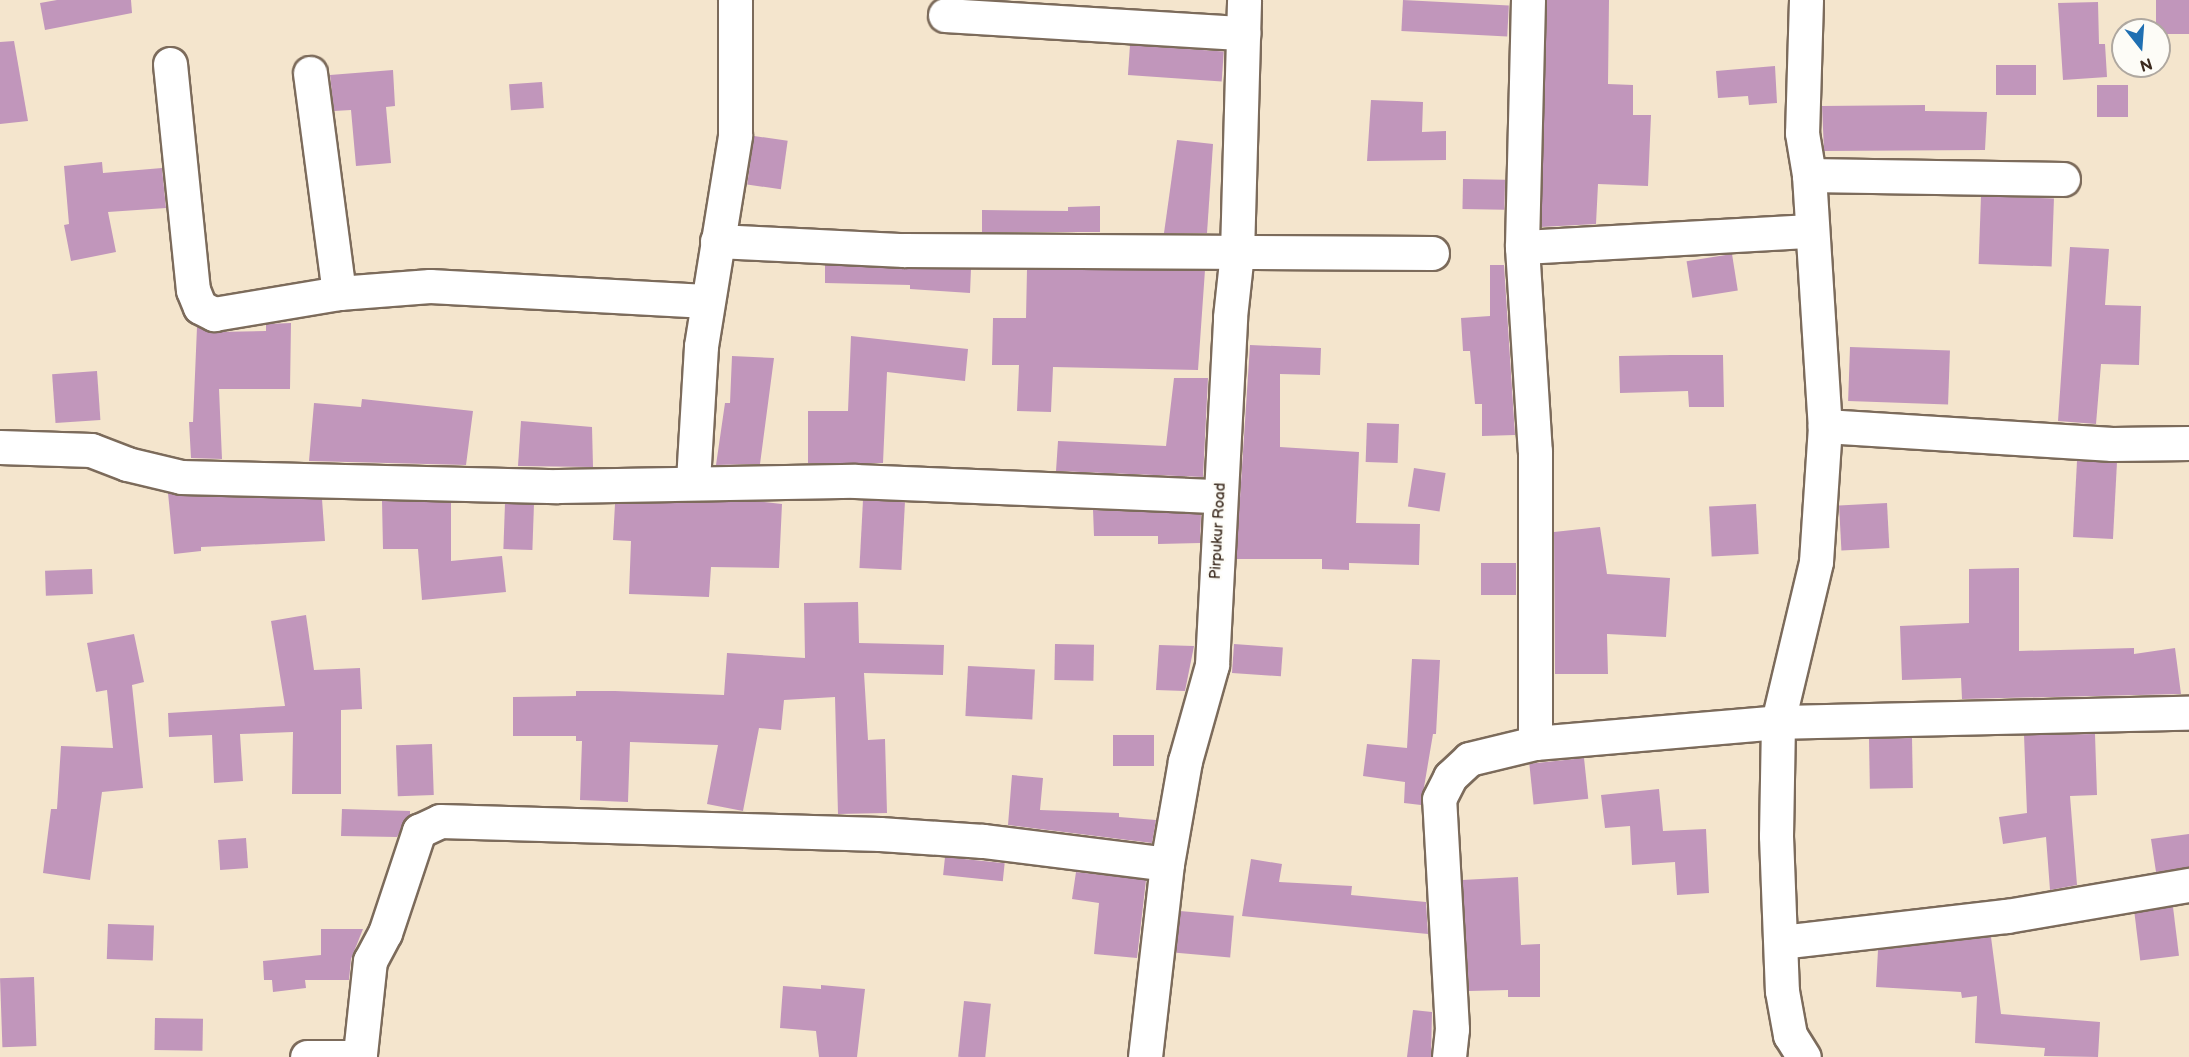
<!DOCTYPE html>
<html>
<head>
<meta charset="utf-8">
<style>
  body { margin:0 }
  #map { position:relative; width:2189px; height:1057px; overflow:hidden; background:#f4e5cd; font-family:"Balsamiq Sans",sans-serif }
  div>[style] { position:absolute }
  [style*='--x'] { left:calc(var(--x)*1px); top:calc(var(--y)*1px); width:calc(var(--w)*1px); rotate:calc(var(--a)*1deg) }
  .building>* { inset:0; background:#c196bb; transform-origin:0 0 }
  .roads { filter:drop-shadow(2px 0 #7c6b5b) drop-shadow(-2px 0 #7c6b5b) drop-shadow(0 2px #7c6b5b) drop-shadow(0 -2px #7c6b5b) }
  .minor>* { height:33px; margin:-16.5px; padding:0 16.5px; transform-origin:16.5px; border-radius:16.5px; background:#fff }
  span { translate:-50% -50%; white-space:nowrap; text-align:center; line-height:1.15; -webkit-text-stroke:5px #fdfcf7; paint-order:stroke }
  .street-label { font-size:15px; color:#3b2a1e }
  .north { position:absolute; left:2111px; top:18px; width:60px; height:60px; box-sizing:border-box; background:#fdfcf7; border:2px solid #afa8a0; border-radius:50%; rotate:163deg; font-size:16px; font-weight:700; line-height:24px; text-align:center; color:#3b2a1e }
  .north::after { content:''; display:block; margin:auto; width:21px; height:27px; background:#1f6fb2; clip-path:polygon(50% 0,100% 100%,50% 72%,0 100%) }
</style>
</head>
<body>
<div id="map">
  <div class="building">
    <div style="clip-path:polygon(57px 0,131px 0,132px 13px,45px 30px,40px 3px)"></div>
    <div style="left:1403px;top:0;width:106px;height:31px;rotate:3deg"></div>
    <div style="clip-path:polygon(1547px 0,1609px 0,1608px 84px,1633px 85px,1633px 115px,1651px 115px,1648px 186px,1598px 184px,1596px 224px,1541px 227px)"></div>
    <div style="left:2156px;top:0;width:33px;height:34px"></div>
    <div style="clip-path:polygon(2098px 2px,2099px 44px,2105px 44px,2107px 77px,2063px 80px,2058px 3px)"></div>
    <div style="clip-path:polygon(14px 41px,28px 121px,0 124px,0 42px)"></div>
    <div style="left:1130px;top:45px;width:94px;height:30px;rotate:4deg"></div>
    <div style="left:2036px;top:65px;width:30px;height:40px;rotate:90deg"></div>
    <div style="clip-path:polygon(1775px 66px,1777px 103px,1749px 105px,1748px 96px,1718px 98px,1716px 71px)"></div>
    <div style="clip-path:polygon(393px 70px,395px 106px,386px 107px,391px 163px,356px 166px,351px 110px,334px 111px,330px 75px)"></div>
    <div style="left:542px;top:82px;width:26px;height:33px;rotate:86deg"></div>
    <div style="left:2097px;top:85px;width:31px;height:32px"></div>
    <div style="clip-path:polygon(1371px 100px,1423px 102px,1422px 132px,1446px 131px,1446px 160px,1367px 161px)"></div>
    <div style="clip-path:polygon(1925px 105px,1925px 111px,1987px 112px,1985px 150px,1824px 151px,1822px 106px)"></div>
    <div style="left:754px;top:136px;width:34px;height:49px;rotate:8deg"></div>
    <div style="clip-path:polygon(1177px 140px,1213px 144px,1207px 233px,1164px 233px)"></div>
    <div style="clip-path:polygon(102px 162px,103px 173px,162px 168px,166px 208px,108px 212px,116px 252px,71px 261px,64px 225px,69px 224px,64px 166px)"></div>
    <div style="left:1463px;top:179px;width:42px;height:30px;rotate:1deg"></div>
    <div style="left:1981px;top:196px;width:73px;height:68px;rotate:2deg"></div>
    <div style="clip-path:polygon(1100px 206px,1100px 232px,982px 232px,982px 210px,1068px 211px,1068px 207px)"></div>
    <div style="clip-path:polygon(2070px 247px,2109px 249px,2105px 305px,2141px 306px,2139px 365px,2101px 364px,2096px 424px,2058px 421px)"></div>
    <div style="left:1732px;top:254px;width:37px;height:46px;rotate:81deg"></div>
    <div style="clip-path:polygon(825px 265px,971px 269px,970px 293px,910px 289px,910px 285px,825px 283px)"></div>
    <div style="clip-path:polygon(1490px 265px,1504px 265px,1515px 435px,1482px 436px,1482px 404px,1475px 404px,1470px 351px,1463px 351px,1461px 318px,1490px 316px)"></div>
    <div style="clip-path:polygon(1027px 269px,1205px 270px,1198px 370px,1053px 367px,1051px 412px,1017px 411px,1019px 365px,992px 365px,993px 318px,1026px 318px)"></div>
    <div style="clip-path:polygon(291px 323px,290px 389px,219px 389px,222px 459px,191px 458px,189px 422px,193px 422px,197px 327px,216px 332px,266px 331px,266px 324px)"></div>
    <div style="clip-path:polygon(851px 336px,968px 349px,965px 381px,887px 372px,883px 463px,808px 463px,808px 411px,848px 411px)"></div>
    <div style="clip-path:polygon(1250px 345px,1321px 348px,1320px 375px,1280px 374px,1280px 447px,1359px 452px,1356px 523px,1420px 524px,1419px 565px,1349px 563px,1349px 570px,1322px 569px,1322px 559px,1236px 559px)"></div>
    <div style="left:1850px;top:347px;width:100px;height:54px;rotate:2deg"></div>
    <div style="clip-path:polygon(1671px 355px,1723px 355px,1724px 407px,1689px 407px,1688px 391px,1620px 393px,1619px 356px)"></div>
    <div style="clip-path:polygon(732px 356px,774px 358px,760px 464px,716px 465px,725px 403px,730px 403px)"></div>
    <div style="left:97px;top:371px;width:49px;height:45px;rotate:86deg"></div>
    <div style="clip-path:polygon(1174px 378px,1208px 378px,1203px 477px,1056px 471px,1058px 441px,1166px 446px)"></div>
    <div style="clip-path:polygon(362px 399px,473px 411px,466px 465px,309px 461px,314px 403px,361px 407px)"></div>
    <div style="clip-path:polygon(521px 421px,592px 427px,593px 467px,518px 466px)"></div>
    <div style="left:1367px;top:423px;width:32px;height:39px;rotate:2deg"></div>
    <div style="left:2077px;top:461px;width:40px;height:76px;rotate:3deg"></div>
    <div style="left:1414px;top:468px;width:32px;height:39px;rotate:9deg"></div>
    <div style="clip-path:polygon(168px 493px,322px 499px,325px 541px,201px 547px,201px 551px,174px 554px)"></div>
    <div style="left:863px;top:500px;width:42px;height:68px;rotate:3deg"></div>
    <div style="clip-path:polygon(382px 501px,451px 502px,451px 561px,502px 556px,506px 592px,422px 600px,418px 549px,383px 549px)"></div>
    <div style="clip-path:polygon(754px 501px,782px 504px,779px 568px,711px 567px,709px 597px,629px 594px,631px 541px,613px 540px,615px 504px)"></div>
    <div style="left:505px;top:503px;width:29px;height:46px;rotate:2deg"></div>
    <div style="left:1887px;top:503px;width:45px;height:48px;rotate:87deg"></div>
    <div style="left:1756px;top:504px;width:50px;height:47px;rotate:87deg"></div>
    <div style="clip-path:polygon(1093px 510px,1201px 514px,1200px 543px,1158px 544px,1158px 536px,1094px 536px)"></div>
    <div style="clip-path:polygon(1600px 527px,1607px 574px,1670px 578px,1666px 637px,1607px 634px,1608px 674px,1555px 674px,1554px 532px)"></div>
    <div style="left:1516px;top:563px;width:32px;height:35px;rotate:90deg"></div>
    <div style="clip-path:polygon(2019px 568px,2019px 651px,2134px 648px,2134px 654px,2175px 648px,2181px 694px,1962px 699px,1961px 678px,1902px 680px,1900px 626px,1969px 623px,1969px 569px)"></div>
    <div style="left:92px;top:569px;width:25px;height:47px;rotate:88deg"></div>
    <div style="clip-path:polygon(858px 602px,859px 643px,944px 645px,943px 675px,864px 673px,868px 740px,885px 739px,887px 813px,838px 814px,835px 697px,784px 700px,781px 730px,759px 728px,743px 811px,707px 804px,718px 745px,630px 742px,628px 802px,580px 800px,582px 741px,576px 741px,576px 736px,513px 736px,513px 697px,576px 696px,576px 691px,615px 691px,724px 695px,727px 653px,805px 658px,804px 603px)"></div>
    <div style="clip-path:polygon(306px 615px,314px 670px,360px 668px,362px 709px,341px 710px,341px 794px,292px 794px,293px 732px,240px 734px,243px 781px,214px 783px,212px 735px,169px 737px,168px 713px,285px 706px,271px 621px)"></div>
    <div style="clip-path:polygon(134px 634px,144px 682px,132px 685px,143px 788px,102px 792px,90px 880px,43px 873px,51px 809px,57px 809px,61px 746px,113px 748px,107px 690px,96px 692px,87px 643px)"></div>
    <div style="left:1055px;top:644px;width:39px;height:36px;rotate:1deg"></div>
    <div style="left:1234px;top:644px;width:49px;height:29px;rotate:4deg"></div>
    <div style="clip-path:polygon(1159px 645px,1194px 646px,1185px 691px,1156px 690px)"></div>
    <div style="clip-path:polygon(1412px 659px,1440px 660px,1436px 734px,1433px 734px,1421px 805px,1404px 803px,1405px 782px,1363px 776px,1367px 744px,1407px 748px)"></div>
    <div style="left:968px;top:666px;width:67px;height:50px;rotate:3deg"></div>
    <div style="clip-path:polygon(2095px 734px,2097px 795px,2070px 796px,2077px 885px,2050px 890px,2046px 837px,2003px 844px,1999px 817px,2027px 813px,2024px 735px)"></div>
    <div style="left:1113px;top:735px;width:41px;height:31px"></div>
    <div style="left:1912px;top:738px;width:50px;height:43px;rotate:89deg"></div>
    <div style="left:432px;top:744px;width:51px;height:36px;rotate:88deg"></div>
    <div style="left:1584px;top:758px;width:41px;height:55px;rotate:84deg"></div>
    <div style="clip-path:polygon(1012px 775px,1043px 778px,1040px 810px,1119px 813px,1119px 817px,1156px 820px,1152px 843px,1008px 825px)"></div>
    <div style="clip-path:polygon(1659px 789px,1663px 831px,1706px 829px,1709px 893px,1677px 895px,1675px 862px,1632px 865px,1630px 826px,1605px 828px,1601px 795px)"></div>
    <div style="clip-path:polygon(342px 809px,410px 811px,410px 815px,397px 837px,341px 836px)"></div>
    <div style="clip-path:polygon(2189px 834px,2189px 867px,2156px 872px,2151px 839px)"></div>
    <div style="left:246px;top:838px;width:30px;height:28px;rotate:86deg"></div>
    <div style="left:945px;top:857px;width:60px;height:18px;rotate:6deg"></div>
    <div style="clip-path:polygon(1251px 859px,1282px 864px,1279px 882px,1352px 886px,1351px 895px,1426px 902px,1428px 934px,1242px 916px)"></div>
    <div style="clip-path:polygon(1076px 872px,1146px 880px,1137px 958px,1094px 954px,1099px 903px,1072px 899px)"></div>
    <div style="clip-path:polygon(1518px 877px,1521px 945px,1540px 944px,1540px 997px,1508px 997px,1508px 990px,1469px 991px,1462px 880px)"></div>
    <div style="left:2173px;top:907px;width:49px;height:39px;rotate:83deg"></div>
    <div style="left:1180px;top:911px;width:54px;height:42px;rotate:5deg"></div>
    <div style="left:108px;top:924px;width:46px;height:35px;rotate:2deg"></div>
    <div style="clip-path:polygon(321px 929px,363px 929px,351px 959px,349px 980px,305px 980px,306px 988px,273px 992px,272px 980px,264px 980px,263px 961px,321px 955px)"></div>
    <div style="clip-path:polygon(1991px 937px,2001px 1014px,2100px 1022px,2098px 1057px,2044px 1056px,2045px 1048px,1975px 1043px,1977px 996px,1962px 998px,1961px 992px,1876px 987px,1878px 950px)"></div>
    <div style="left:34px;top:977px;width:69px;height:34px;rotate:88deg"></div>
    <div style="clip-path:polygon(821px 985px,865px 989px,857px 1057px,819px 1057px,816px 1031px,780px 1028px,783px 986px,821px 989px)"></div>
    <div style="left:964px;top:1001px;width:27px;height:56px;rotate:6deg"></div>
    <div style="clip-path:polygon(1413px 1010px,1432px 1012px,1431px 1057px,1407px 1057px)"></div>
    <div style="left:155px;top:1018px;width:48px;height:32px;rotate:1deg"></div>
  </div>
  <div class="roads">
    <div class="minor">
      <div style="--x:1528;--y:0;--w:247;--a:91.4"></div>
      <div style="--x:1522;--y:247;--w:204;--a:86.4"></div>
      <div style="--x:1535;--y:451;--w:292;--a:90"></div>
      <div style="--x:1806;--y:0;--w:133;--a:91.7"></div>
      <div style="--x:1802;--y:133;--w:43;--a:80.5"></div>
      <div style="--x:1809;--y:175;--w:252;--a:86.4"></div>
      <div style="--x:945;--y:15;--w:299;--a:3.5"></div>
      <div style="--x:170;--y:64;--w:227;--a:84.2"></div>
      <div style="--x:193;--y:290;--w:18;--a:68"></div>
      <div style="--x:200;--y:307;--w:16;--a:27"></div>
      <div style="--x:214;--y:314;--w:127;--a:-9.5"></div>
      <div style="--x:339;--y:293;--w:91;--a:-4.4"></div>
      <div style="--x:430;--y:286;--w:277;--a:3.1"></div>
      <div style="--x:310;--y:73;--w:222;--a:82.5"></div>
      <div style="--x:1809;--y:175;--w:254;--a:0.9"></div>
      <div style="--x:717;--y:241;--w:187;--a:2.8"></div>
      <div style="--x:904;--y:250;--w:528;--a:0.33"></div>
      <div style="--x:1522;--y:247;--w:290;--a:-3.2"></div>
      <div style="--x:2189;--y:443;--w:77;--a:179.3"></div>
      <div style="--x:2112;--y:444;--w:288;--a:-176.4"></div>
      <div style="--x:1825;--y:426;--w:136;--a:93.8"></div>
      <div style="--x:1816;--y:562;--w:164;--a:103.4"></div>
      <div style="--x:1778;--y:722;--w:411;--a:-1.3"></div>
      <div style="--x:0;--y:447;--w:91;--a:1.9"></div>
      <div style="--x:91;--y:450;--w:39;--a:21"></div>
      <div style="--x:127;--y:464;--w:56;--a:13.5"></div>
      <div style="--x:181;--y:477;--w:377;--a:1.4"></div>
      <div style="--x:558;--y:486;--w:297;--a:-1"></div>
      <div style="--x:855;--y:481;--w:364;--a:2.4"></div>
      <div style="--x:693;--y:481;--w:135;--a:-86.6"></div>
      <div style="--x:701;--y:346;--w:214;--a:-80.8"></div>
      <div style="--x:735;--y:135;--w:135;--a:-90"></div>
      <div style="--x:1781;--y:942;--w:227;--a:-6.6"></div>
      <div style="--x:2007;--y:916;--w:185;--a:-9.7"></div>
      <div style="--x:360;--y:1054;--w:94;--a:-83.9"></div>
      <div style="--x:370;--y:961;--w:32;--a:-62"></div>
      <div style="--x:385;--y:933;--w:108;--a:-71.6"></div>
      <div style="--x:419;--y:831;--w:23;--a:-25"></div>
      <div style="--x:440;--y:821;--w:440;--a:1.7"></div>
      <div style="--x:880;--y:834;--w:103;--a:3.9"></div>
      <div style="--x:983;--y:841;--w:185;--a:7.1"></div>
      <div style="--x:307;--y:1057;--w:53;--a:0"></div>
      <div style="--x:1145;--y:1057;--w:194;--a:-83.5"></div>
      <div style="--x:1167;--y:864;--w:105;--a:-80.1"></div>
      <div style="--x:1185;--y:761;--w:100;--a:-74.3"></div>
      <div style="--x:1212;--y:665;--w:348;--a:-87"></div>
      <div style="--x:1230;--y:317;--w:64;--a:-83.8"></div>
      <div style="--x:1237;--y:253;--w:253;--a:-88.4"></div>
      <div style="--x:1449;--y:1057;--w:28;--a:-84"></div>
      <div style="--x:1452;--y:1029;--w:230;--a:-93.2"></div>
      <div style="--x:1439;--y:799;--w:25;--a:-63"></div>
      <div style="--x:1450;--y:777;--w:26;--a:-43"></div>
      <div style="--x:1469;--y:759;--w:68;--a:-13.6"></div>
      <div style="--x:1535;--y:743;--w:244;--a:-4.9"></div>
      <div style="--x:1778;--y:722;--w:114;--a:91"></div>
      <div style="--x:1776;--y:836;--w:155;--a:87.8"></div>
      <div style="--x:1782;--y:991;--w:45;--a:79.7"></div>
      <div style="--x:1790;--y:1035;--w:26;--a:58"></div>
    </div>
  </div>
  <div class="street-label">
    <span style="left:1218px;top:531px;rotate:-87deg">Pirpukur Road</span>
  </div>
  <div class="north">N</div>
</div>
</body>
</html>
